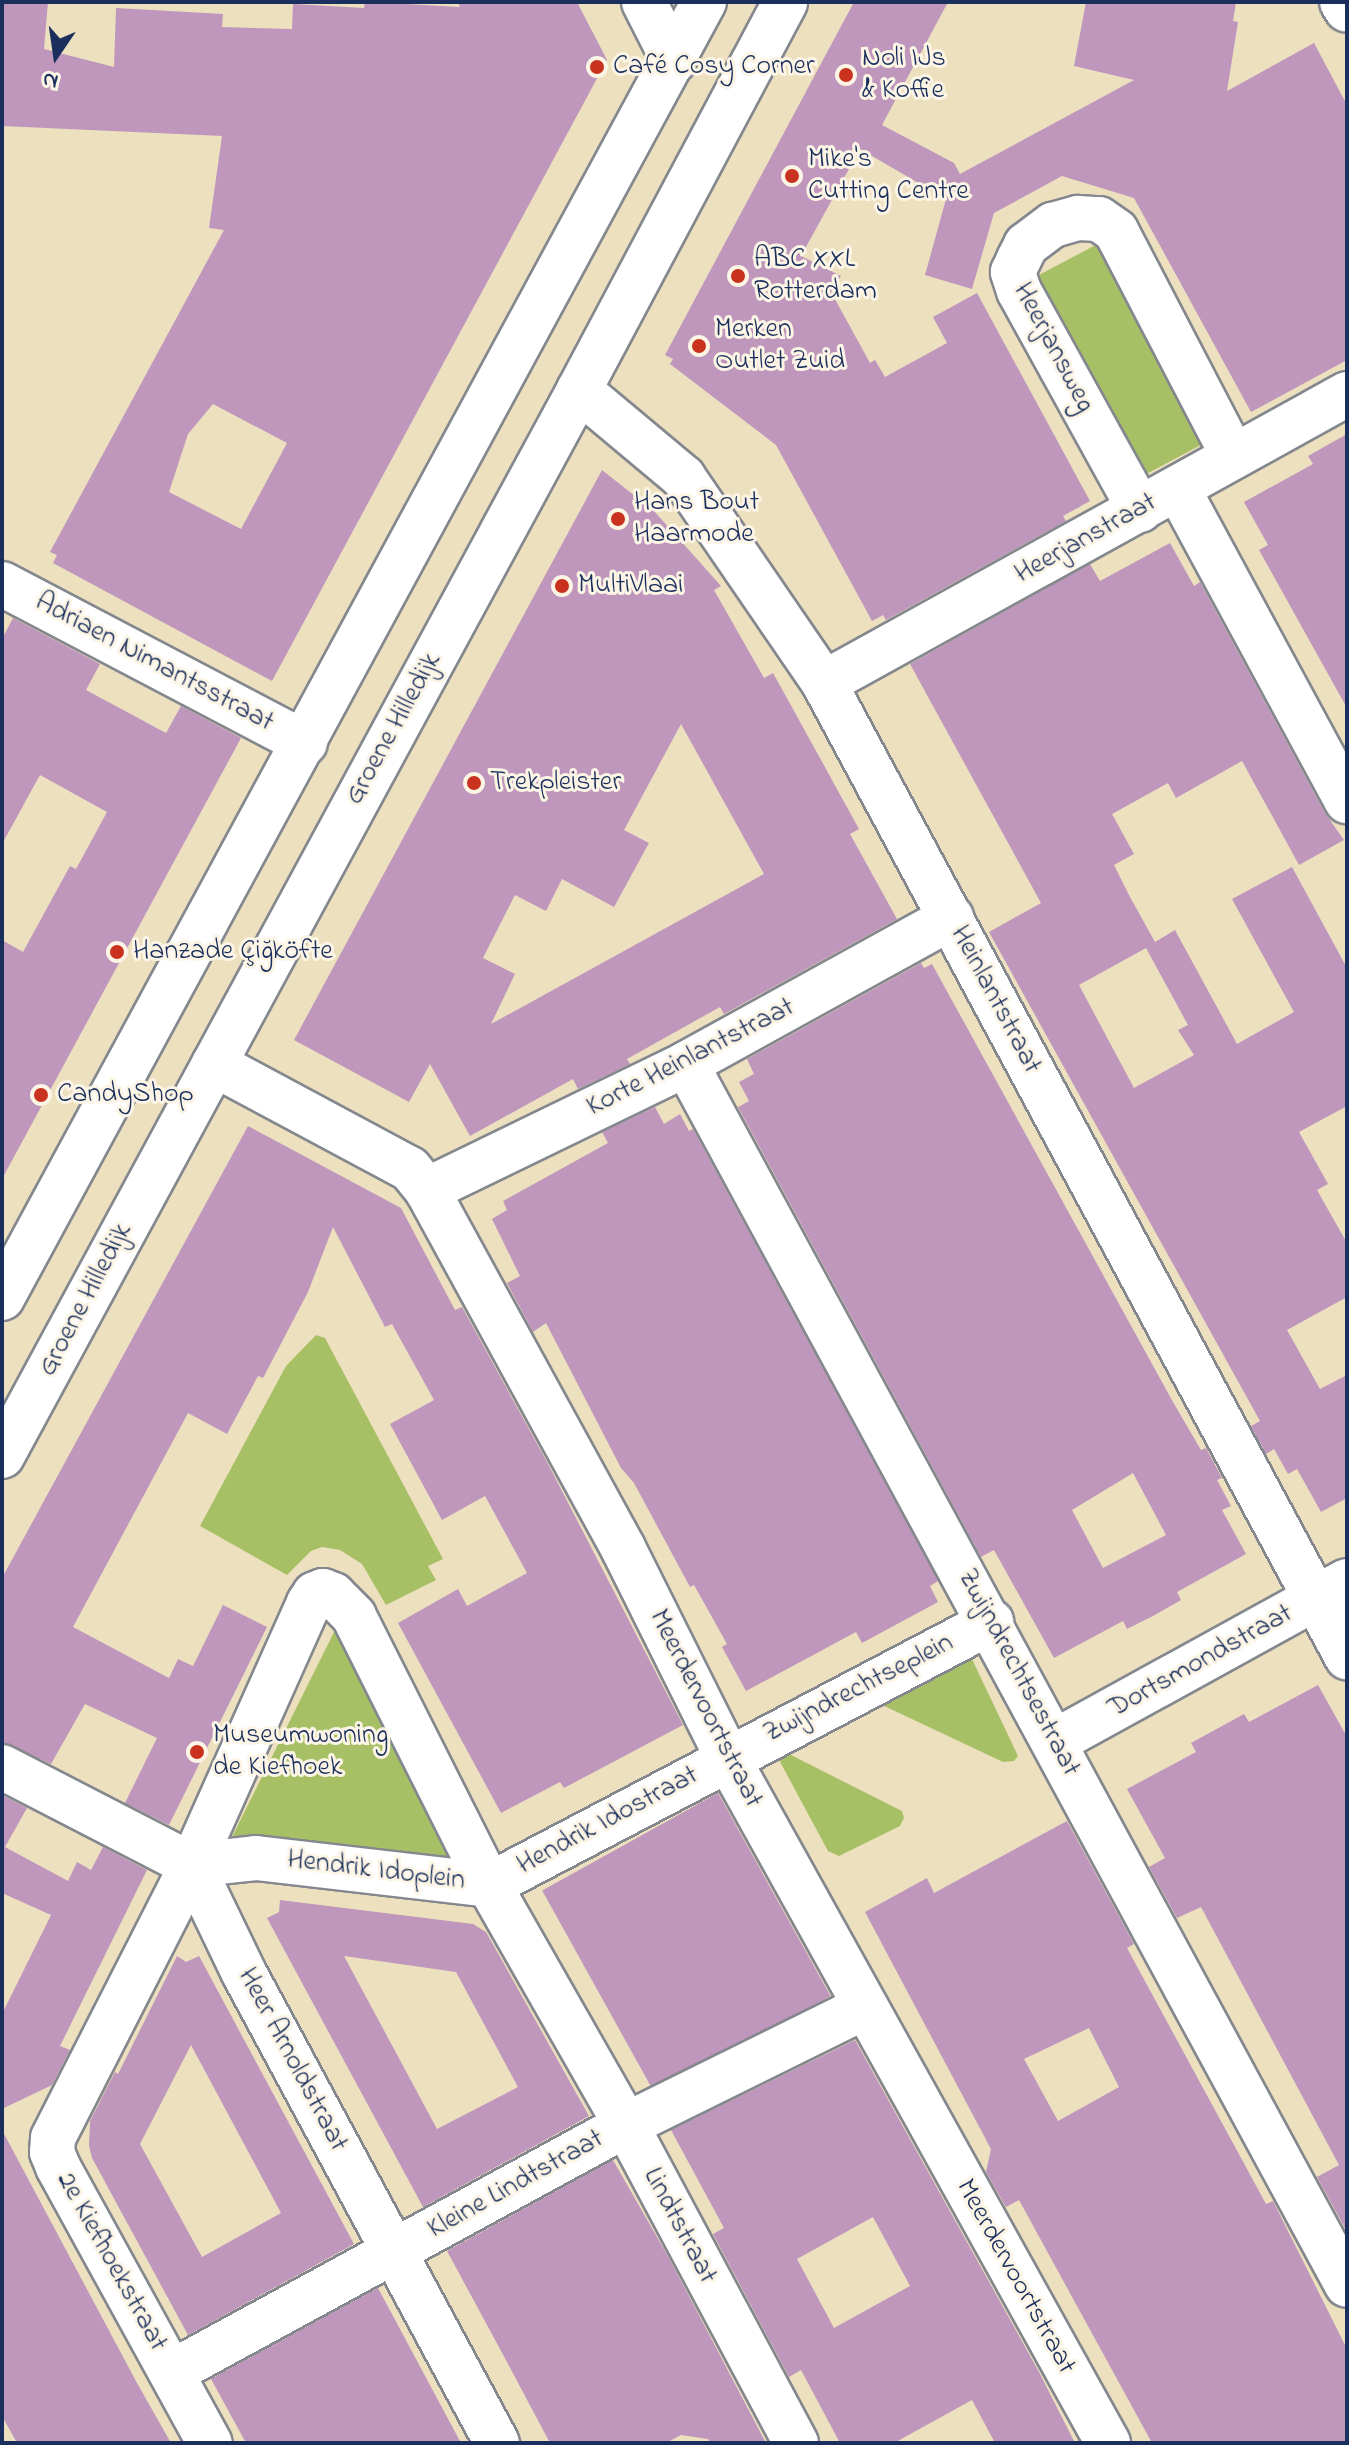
<!DOCTYPE html>
<html>
<head>
<meta charset="utf-8">
<style>
  body { margin:0 }
  #map { position:relative; width:1349px; height:2445px; overflow:hidden; background:#ede0bf; font-family:"Indie Flower",sans-serif }
  div>[style] { position:absolute }
  [style*='--x'] { left:calc(var(--x)*1px); top:calc(var(--y)*1px); width:calc(var(--w)*1px); rotate:calc(var(--a)*1deg) }
  .green>* { inset:0; background:#a8c065; transform-origin:0 0 }
  .building>* { inset:0; background:#bf96bc; transform-origin:0 0 }
  .roads { filter:drop-shadow(2px 0 #84888e) drop-shadow(-2px 0 #84888e) drop-shadow(0 2px #84888e) drop-shadow(0 -2px #84888e) }
  .minor>* { height:44px; margin:-22px; padding:0 22px; transform-origin:22px; border-radius:22px; background:#fff }
  .dots>* { width:22px; height:22px; translate:-50% -50%; box-sizing:border-box; border:4px solid #fcf5e5; border-radius:50% }
  span { translate:-50% -50%; white-space:nowrap; text-align:center; line-height:1.15; -webkit-text-stroke:6px #fcf5e5; paint-order:stroke }
  .poi-label { font-size:28px; color:#1b2f5e }
  .left { translate:0 -50%; text-align:left }
  .street-label { font-size:28px; color:#1b2f5e }
  .frame { position:absolute; inset:0; border:4px solid #1b2f5e; pointer-events:none }
  .north { position:absolute; left:16px; top:16px; width:80px; height:80px; -webkit-text-stroke:6px #fcf5e5; paint-order:stroke; rotate:193deg; font-size:22px; font-weight:700; line-height:32px; text-align:center; color:#1b2f5e }
  .north::after { content:''; display:block; margin:auto; width:28px; height:36px; background:#1b2f5e; clip-path:polygon(50% 0,100% 100%,50% 72%,0 100%) }
</style>
</head>
<body>
<div id="map">
  <div class="green">
    <div style="left:1105px;top:240px;width:226px;height:78px;rotate:62deg"></div>
    <div style="clip-path:polygon(316px 1335px,325px 1338px,443px 1559px,428px 1566px,436px 1580px,386px 1605px,362px 1564px,340px 1550px,322px 1547px,311px 1551px,287px 1575px,200px 1526px,286px 1366px)"></div>
    <div style="clip-path:polygon(337px 1626px,461px 1855px,446px 1864px,232px 1837px)"></div>
    <div style="clip-path:polygon(971px 1657px,1018px 1756px,1014px 1761px,1003px 1762px,880px 1704px)"></div>
    <div style="clip-path:polygon(787px 1753px,902px 1811px,904px 1818px,900px 1826px,839px 1856px,828px 1851px,778px 1758px)"></div>
  </div>
  <div class="building">
    <div style="clip-path:polygon(evenodd,2px 2px,48px 2px,44px 49px,114px 67px,116px 8px,223px 14px,222px 27px,292px 29px,293px 4px,364px 8px,365px 2px,369px 2px,460px 7px,458px 2px,577px 2px,607px 60px,272px 681px,53px 563px,57px 555px,50px 552px,224px 230px,209px 228px,222px 136px,2px 126px,2px 2px,213px 404px,287px 443px,241px 529px,169px 492px,188px 434px,213px 404px)"></div>
    <div style="clip-path:polygon(854px 2px,948px 2px,882px 125px,954px 163px,960px 174px,1134px 80px,1074px 66px,1086px 2px,1236px 2px,1233px 21px,1238px 22px,1227px 91px,1314px 43px,1347px 105px,1347px 360px,1251px 412px,1134px 198px,1062px 176px,994px 213px,972px 289px,925px 275px,946px 199px,860px 149px,801px 256px,841px 276px,831px 292px,870px 363px,875px 360px,885px 377px,947px 343px,933px 317px,977px 293px,1090px 501px,1063px 516px,1066px 521px,886px 620px,883px 615px,872px 621px,776px 445px,670px 364px,673px 359px,665px 355px)"></div>
    <div style="clip-path:polygon(1347px 434px,1347px 708px,1259px 550px,1268px 545px,1244px 502px,1313px 464px,1308px 456px)"></div>
    <div style="clip-path:polygon(evenodd,602px 470px,654px 511px,721px 586px,714px 590px,764px 678px,773px 673px,788px 700px,859px 829px,850px 834px,897px 919px,724px 1014px,720px 1007px,627px 1059px,630px 1064px,578px 1089px,573px 1079px,470px 1136px,430px 1064px,409px 1102px,294px 1040px,602px 470px,681px 724px,764px 874px,491px 1024px,515px 974px,483px 958px,515px 895px,546px 911px,562px 879px,614px 907px,649px 843px,624px 830px,681px 724px)"></div>
    <div style="clip-path:polygon(evenodd,1170px 543px,1194px 586px,1200px 582px,1325px 813px,1344px 840px,1299px 865px,1242px 761px,1176px 798px,1168px 783px,1112px 814px,1134px 854px,1114px 865px,1130px 897px,1155px 942px,1175px 930px,1237px 1044px,1294px 1012px,1232px 899px,1292px 867px,1347px 968px,1347px 1106px,1299px 1132px,1328px 1184px,1317px 1190px,1347px 1243px,1347px 1297px,1287px 1330px,1320px 1389px,1347px 1375px,1347px 1498px,1321px 1512px,1297px 1469px,1288px 1474px,1274px 1449px,1266px 1454px,1251px 1426px,1260px 1421px,989px 932px,1041px 903px,910px 664px,1090px 564px,1100px 581px,1170px 543px,1146px 948px,1188px 1025px,1178px 1030px,1194px 1055px,1134px 1088px,1079px 985px,1146px 948px)"></div>
    <div style="clip-path:polygon(13px 618px,100px 664px,86px 690px,166px 733px,181px 706px,241px 738px,2px 1179px,2px 940px,23px 952px,70px 866px,76px 869px,107px 812px,40px 775px,2px 844px,2px 639px)"></div>
    <div style="clip-path:polygon(evenodd,921px 963px,924px 968px,932px 964px,1173px 1402px,1201px 1450px,1206px 1448px,1222px 1478px,1217px 1480px,1231px 1506px,1222px 1510px,1246px 1554px,1177px 1592px,1181px 1600px,1153px 1616px,1127px 1629px,1123px 1621px,1054px 1658px,994px 1550px,981px 1557px,738px 1107px,749px 1101px,739px 1082px,754px 1074px,747px 1059px,921px 963px,1133px 1473px,1166px 1535px,1103px 1568px,1072px 1510px,1133px 1473px)"></div>
    <div style="clip-path:polygon(655px 1107px,664px 1124px,680px 1114px,689px 1131px,693px 1129px,938px 1581px,930px 1586px,938px 1602px,862px 1643px,856px 1632px,746px 1691px,722px 1647px,727px 1644px,694px 1585px,690px 1587px,634px 1483px,621px 1468px,546px 1323px,533px 1332px,507px 1283px,520px 1276px,492px 1219px,507px 1210px,503px 1201px,608px 1143px,602px 1132px)"></div>
    <div style="clip-path:polygon(248px 1126px,401px 1208px,455px 1310px,462px 1307px,547px 1462px,683px 1725px,564px 1788px,560px 1782px,501px 1813px,398px 1623px,458px 1589px,467px 1606px,527px 1573px,485px 1496px,442px 1520px,390px 1424px,434px 1400px,392px 1324px,385px 1327px,333px 1227px,308px 1292px,263px 1378px,258px 1376px,227px 1434px,188px 1413px,73px 1627px,169px 1678px,178px 1659px,193px 1666px,223px 1605px,267px 1627px,169px 1825px,125px 1803px,157px 1738px,85px 1704px,51px 1764px,2px 1742px,2px 1578px)"></div>
    <div style="clip-path:polygon(1318px 1685px,1347px 1737px,1346px 2230px,1317px 2177px,1339px 2165px,1201px 1907px,1177px 1918px,1149px 1867px,1165px 1858px,1127px 1789px,1196px 1752px,1191px 1743px,1244px 1714px,1249px 1722px)"></div>
    <div style="left:718px;top:1793px;width:232px;height:201px;rotate:61deg"></div>
    <div style="clip-path:polygon(2px 1795px,27px 1808px,5px 1847px,68px 1881px,77px 1862px,91px 1870px,103px 1847px,147px 1870px,60px 2046px,70px 2050px,52px 2085px,2px 2109px,2px 2014px,51px 1915px,2px 1893px)"></div>
    <div style="clip-path:polygon(evenodd,1067px 1821px,1134px 1944px,1127px 1948px,1266px 2204px,1273px 2201px,1347px 2349px,1347px 2443px,1152px 2443px,1019px 2200px,1006px 2207px,986px 2172px,991px 2149px,865px 1912px,927px 1878px,934px 1893px,1067px 1821px,1089px 2028px,1119px 2087px,1058px 2121px,1024px 2059px,1089px 2028px)"></div>
    <div style="clip-path:polygon(evenodd,280px 1900px,473px 1924px,486px 1932px,589px 2116px,423px 2207px,267px 1918px,279px 1912px,280px 1900px,344px 1956px,456px 1972px,518px 2087px,437px 2129px,344px 1956px)"></div>
    <div style="clip-path:polygon(evenodd,177px 1956px,186px 1962px,199px 1956px,354px 2244px,188px 2335px,92px 2158px,89px 2146px,90px 2121px,115px 2072px,118px 2074px,177px 1956px,191px 2045px,281px 2213px,202px 2257px,140px 2144px,191px 2045px)"></div>
    <div style="clip-path:polygon(evenodd,855px 2040px,1039px 2372px,1075px 2443px,995px 2443px,972px 2400px,894px 2443px,840px 2443px,801px 2370px,789px 2377px,713px 2234px,724px 2228px,671px 2130px,855px 2040px,873px 2217px,910px 2286px,834px 2328px,797px 2259px,873px 2217px)"></div>
    <div style="clip-path:polygon(2px 2130px,137px 2383px,171px 2443px,17px 2443px,2px 2416px)"></div>
    <div style="clip-path:polygon(613px 2160px,669px 2258px,766px 2443px,710px 2443px,708px 2439px,681px 2435px,666px 2443px,550px 2443px,500px 2349px,447px 2251px)"></div>
    <div style="clip-path:polygon(378px 2288px,461px 2443px,246px 2443px,211px 2379px)"></div>
  </div>
  <div class="roads">
    <div class="minor">
      <div style="--x:644;--y:2;--w:66;--a:63"></div>
      <div style="--x:1342;--y:2;--w:9;--a:58"></div>
      <div style="--x:579;--y:390;--w:136;--a:39.9"></div>
      <div style="--x:683;--y:477;--w:250;--a:55.6"></div>
      <div style="--x:824;--y:683;--w:1106;--a:61.77"></div>
      <div style="--x:1178;--y:489;--w:355;--a:61.6"></div>
      <div style="--x:1140;--y:510;--w:250;--a:-118.9"></div>
      <div style="--x:1019;--y:291;--w:20;--a:-108"></div>
      <div style="--x:1013;--y:272;--w:14;--a:-65"></div>
      <div style="--x:1019;--y:259;--w:16;--a:-63"></div>
      <div style="--x:1026;--y:245;--w:34;--a:-37"></div>
      <div style="--x:1053;--y:225;--w:26;--a:-16"></div>
      <div style="--x:1078;--y:218;--w:21;--a:3"></div>
      <div style="--x:1099;--y:219;--w:21;--a:35"></div>
      <div style="--x:1116;--y:231;--w:254;--a:62.5"></div>
      <div style="--x:2;--y:584;--w:342;--a:27.7"></div>
      <div style="--x:824;--y:683;--w:598;--a:-28.92"></div>
      <div style="--x:214;--y:1064;--w:222;--a:28.2"></div>
      <div style="--x:410;--y:1169;--w:27;--a:51"></div>
      <div style="--x:427;--y:1190;--w:408;--a:61.3"></div>
      <div style="--x:623;--y:1548;--w:233;--a:63.5"></div>
      <div style="--x:727;--y:1757;--w:785;--a:60.95"></div>
      <div style="--x:686;--y:1064;--w:1388;--a:61.57"></div>
      <div style="--x:427;--y:1190;--w:288;--a:-25.9"></div>
      <div style="--x:686;--y:1064;--w:303;--a:-28.9"></div>
      <div style="--x:2;--y:1298;--w:1474;--a:-61.56"></div>
      <div style="--x:2;--y:1456;--w:1212;--a:-61.57"></div>
      <div style="--x:579;--y:390;--w:439;--a:-62"></div>
      <div style="--x:1054;--y:1742;--w:334;--a:-28.8"></div>
      <div style="--x:2;--y:1767;--w:214;--a:27.3"></div>
      <div style="--x:192;--y:1865;--w:120;--a:64.3"></div>
      <div style="--x:244;--y:1973;--w:534;--a:61.71"></div>
      <div style="--x:192;--y:1865;--w:64;--a:-6.2"></div>
      <div style="--x:256;--y:1858;--w:235;--a:6.6"></div>
      <div style="--x:489;--y:1885;--w:301;--a:-116.7"></div>
      <div style="--x:354;--y:1616;--w:30;--a:-135"></div>
      <div style="--x:333;--y:1595;--w:11;--a:-158"></div>
      <div style="--x:323;--y:1591;--w:9;--a:159"></div>
      <div style="--x:315;--y:1594;--w:11;--a:124"></div>
      <div style="--x:309;--y:1603;--w:287;--a:114.1"></div>
      <div style="--x:192;--y:1865;--w:306;--a:117"></div>
      <div style="--x:53;--y:2138;--w:14;--a:94"></div>
      <div style="--x:52;--y:2152;--w:16;--a:68"></div>
      <div style="--x:58;--y:2167;--w:315;--a:61.2"></div>
      <div style="--x:172;--y:2372;--w:517;--a:-28.55"></div>
      <div style="--x:626;--y:2125;--w:267;--a:-26.3"></div>
      <div style="--x:796;--y:2443;--w:361;--a:-118.1"></div>
      <div style="--x:626;--y:2125;--w:276;--a:-119.7"></div>
      <div style="--x:489;--y:1885;--w:567;--a:-27.65"></div>
    </div>
  </div>
  <div class="dots">
    <div style="left:597px;top:67px;background:#c8321e"></div>
    <div style="left:846px;top:75px;background:#c8321e"></div>
    <div style="left:792px;top:176px;background:#c8321e"></div>
    <div style="left:738px;top:276px;background:#c8321e"></div>
    <div style="left:699px;top:346px;background:#c8321e"></div>
    <div style="left:618px;top:519px;background:#c8321e"></div>
    <div style="left:562px;top:586px;background:#c8321e"></div>
    <div style="left:474px;top:783px;background:#c8321e"></div>
    <div style="left:117px;top:952px;background:#c8321e"></div>
    <div style="left:41px;top:1095px;background:#c8321e"></div>
    <div style="left:197px;top:1752px;background:#c8321e"></div>
  </div>
  <div class="poi-label">
    <span class="left" style="left:862px;top:75px">Noli IJs<br>&amp; Koffie</span>
    <span class="left" style="left:613px;top:67px">Café Cosy Corner</span>
    <span class="left" style="left:808px;top:176px">Mike's<br>Cutting Centre</span>
    <span class="left" style="left:754px;top:276px">ABC XXL<br>Rotterdam</span>
    <span class="left" style="left:715px;top:346px">Merken<br>Outlet Zuid</span>
    <span class="left" style="left:634px;top:519px">Hans Bout<br>Haarmode</span>
    <span class="left" style="left:578px;top:586px">MultiVlaai</span>
    <span class="left" style="left:490px;top:783px">Trekpleister</span>
    <span class="left" style="left:133px;top:952px">Hanzade Çiğköfte</span>
    <span class="left" style="left:57px;top:1095px">CandyShop</span>
    <span class="left" style="left:213px;top:1752px">Museumwoning<br>de Kiefhoek</span>
  </div>
  <div class="street-label">
    <span style="left:1053px;top:348px;rotate:62deg">Heerjansweg</span>
    <span style="left:1086px;top:539px;rotate:-29deg">Heerjanstraat</span>
    <span style="left:154px;top:663px;rotate:28deg">Adriaen Nimantsstraat</span>
    <span style="left:394px;top:729px;rotate:-61deg">Groene Hilledijk</span>
    <span style="left:995px;top:1000px;rotate:62deg">Heinlantstraat</span>
    <span style="left:691px;top:1058px;rotate:-27deg">Korte Heinlantstraat</span>
    <span style="left:86px;top:1300px;rotate:-62deg">Groene Hilledijk</span>
    <span style="left:1201px;top:1662px;rotate:-29deg">Dortsmondstraat</span>
    <span style="left:1018px;top:1673px;rotate:62deg">Zwijndrechtsestraat</span>
    <span style="left:859px;top:1689px;rotate:-27deg">Zwijndrechtseplein</span>
    <span style="left:705px;top:1709px;rotate:63deg">Meerdervoortstraat</span>
    <span style="left:608px;top:1821px;rotate:-28deg">Hendrik Idostraat</span>
    <span style="left:376px;top:1871px;rotate:7deg">Hendrik Idoplein</span>
    <span style="left:292px;top:2060px;rotate:62deg">Heer Arnoldstraat</span>
    <span style="left:516px;top:2185px;rotate:-29deg">Kleine Lindtstraat</span>
    <span style="left:679px;top:2226px;rotate:62deg">Lindtstraat</span>
    <span style="left:111px;top:2262px;rotate:61deg">2e Kiefhoekstraat</span>
    <span style="left:1015px;top:2277px;rotate:61deg">Meerdervoortstraat</span>
  </div>
  <div class="frame"></div>
  <div class="north">N</div>
</div>
</body>
</html>
